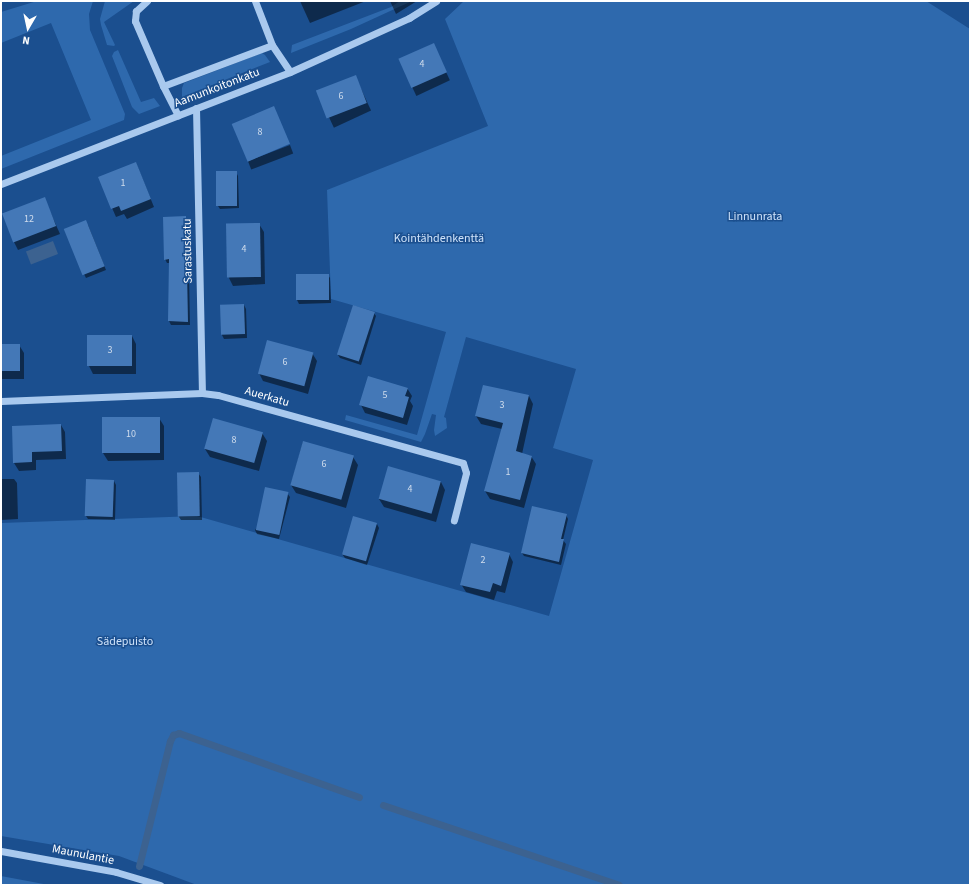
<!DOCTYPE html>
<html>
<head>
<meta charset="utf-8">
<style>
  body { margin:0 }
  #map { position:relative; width:971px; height:886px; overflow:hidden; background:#1b4f8f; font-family:"Source Sans 3",sans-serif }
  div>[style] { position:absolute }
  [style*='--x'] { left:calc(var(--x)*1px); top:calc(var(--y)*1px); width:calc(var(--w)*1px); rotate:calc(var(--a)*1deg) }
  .green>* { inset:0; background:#2e69ad }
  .water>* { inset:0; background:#3c6290; transform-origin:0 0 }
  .shadow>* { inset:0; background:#0007; transform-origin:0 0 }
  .stream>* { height:7px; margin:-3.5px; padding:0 3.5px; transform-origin:3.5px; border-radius:3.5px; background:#3c6290 }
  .building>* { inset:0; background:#4478b7; transform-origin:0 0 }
  .minor>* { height:7px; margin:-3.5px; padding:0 3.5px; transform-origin:3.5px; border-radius:3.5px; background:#a9c9ee }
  span { translate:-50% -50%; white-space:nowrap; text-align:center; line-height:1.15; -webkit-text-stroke:3px #1b4f8f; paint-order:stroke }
  .number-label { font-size:10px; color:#d0dded }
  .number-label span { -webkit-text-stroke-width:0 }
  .street-label { font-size:12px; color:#fff }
  .park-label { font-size:12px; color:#cfe3fa }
  .frame { position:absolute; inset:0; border:2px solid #fff; pointer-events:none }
  .north { position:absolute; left:8px; top:8px; width:40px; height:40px; -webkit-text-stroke:3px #1b4f8f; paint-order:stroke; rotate:189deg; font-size:11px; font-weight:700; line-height:16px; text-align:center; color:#fff }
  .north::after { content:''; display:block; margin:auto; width:14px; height:18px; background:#fff; clip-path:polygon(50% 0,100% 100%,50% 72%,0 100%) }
</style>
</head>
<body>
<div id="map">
  <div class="green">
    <div style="clip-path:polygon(37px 1px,93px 1px,89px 14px,90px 30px,125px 114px,124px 120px,1px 169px,1px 156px,91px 120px,51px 23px,1px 43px,1px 12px)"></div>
    <div style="clip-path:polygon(105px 1px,134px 1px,104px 22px,115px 45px,114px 46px,107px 45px,101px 25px,100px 19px)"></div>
    <div style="clip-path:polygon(400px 1px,412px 1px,351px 29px,291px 53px,292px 45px,391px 7px)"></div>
    <div style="clip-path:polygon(464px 1px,926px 1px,970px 29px,970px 885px,197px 885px,119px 856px,1px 836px,1px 523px,197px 516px,549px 616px,593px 460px,553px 448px,576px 369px,466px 337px,444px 417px,446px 418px,447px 428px,435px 436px,434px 430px,436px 415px,432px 414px,425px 434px,421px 442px,345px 420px,346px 415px,417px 435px,446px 332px,331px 299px,327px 190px,488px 126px,445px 19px)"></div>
    <div style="clip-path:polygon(118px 50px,141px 102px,154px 98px,160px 106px,139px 114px,132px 107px,112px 56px,114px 52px)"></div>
    <div style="clip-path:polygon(262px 53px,265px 55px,270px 62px,182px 97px,182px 88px,184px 83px)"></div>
    <div style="clip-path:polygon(1px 876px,49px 885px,1px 885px)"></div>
  </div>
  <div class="water">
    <div style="left:53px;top:241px;width:14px;height:29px;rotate:69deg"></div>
  </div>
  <div class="shadow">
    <div style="clip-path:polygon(300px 1px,366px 1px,310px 23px)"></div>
    <div style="clip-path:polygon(390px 1px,417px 1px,396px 14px)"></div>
    <div style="left:433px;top:44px;width:40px;height:37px;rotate:65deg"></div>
    <div style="left:355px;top:76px;width:38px;height:41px;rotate:65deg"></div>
    <div style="left:290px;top:145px;width:9px;height:45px;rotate:69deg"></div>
    <div style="clip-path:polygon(136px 163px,154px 207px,127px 219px,124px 214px,116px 217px,99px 178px)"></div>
    <div style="clip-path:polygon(236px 172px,238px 176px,239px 208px,220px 209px,218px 206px)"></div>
    <div style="clip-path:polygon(44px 198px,60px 234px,18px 250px,14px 242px)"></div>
    <div style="clip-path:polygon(185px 217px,188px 221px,190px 325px,171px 325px,169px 321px,170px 263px,167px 263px,165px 259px)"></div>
    <div style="clip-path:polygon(259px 224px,264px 232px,265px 284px,233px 286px,229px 278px)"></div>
    <div style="clip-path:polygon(88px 225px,106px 270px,86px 278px,84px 274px)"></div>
    <div style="clip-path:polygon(297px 275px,328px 275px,330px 278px,331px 303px,299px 304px,297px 300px)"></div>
    <div style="clip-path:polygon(244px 305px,246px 309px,247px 338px,224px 339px,222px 335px,221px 306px)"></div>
    <div style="clip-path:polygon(374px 313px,376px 316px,361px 365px,340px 358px,338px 355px)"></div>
    <div style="clip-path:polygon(132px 336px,136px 344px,136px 374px,93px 374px,89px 366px)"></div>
    <div style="clip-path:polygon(1px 345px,19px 345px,24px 353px,24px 379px,1px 379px)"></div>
    <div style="clip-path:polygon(312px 353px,317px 361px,308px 394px,263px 381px,259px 373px)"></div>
    <div style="clip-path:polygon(407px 388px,412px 396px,410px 401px,413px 406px,407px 425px,365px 413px,361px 405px)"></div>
    <div style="clip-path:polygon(529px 396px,533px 404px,522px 454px,531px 456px,536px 464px,524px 508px,490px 499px,485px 491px,502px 429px,481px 424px,476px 416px)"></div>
    <div style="clip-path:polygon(159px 418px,164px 426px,164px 460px,108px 461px,103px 453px)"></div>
    <div style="clip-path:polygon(61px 425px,65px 432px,66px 459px,36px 460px,36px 470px,19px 471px,14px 463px)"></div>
    <div style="clip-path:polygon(262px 433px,267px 441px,259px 471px,210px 457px,205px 449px)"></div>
    <div style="clip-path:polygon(303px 442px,353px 457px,358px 465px,346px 508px,296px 493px,291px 485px)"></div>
    <div style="clip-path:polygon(389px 467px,441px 482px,445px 490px,436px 522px,384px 507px,379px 499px)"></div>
    <div style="clip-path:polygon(198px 473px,201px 477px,202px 520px,181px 520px,179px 517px)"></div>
    <div style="clip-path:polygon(1px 479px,14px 479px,17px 483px,18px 519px,1px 520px)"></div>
    <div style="clip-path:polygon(114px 481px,116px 485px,115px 520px,88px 519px,86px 516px)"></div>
    <div style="clip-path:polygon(287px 493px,290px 497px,279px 539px,257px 534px,255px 530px)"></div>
    <div style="clip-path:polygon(566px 515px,568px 519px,563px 540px,566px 544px,561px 565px,524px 556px,522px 553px)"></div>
    <div style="clip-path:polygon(377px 524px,379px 528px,367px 565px,345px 558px,342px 554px)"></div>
    <div style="clip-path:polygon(509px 554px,513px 562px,505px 593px,497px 591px,494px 600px,466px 592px,461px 584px)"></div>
  </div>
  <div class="stream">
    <div style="--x:383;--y:805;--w:249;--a:18.7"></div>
    <div style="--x:139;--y:866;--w:129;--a:-76.1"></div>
    <div style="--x:170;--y:741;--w:7;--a:-63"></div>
    <div style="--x:173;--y:735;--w:6;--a:-18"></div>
    <div style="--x:179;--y:733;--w:191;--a:19.6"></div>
  </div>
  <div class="building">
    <div style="left:434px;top:43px;width:32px;height:39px;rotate:66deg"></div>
    <div style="left:356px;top:75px;width:30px;height:43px;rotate:69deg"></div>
    <div style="left:274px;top:106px;width:41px;height:46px;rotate:67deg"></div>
    <div style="clip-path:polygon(136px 162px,151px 199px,121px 211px,119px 206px,111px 209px,98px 177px)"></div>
    <div style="left:216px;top:171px;width:21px;height:35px"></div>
    <div style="left:45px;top:197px;width:31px;height:46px;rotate:69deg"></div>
    <div style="clip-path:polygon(186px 216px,188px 322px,168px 321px,169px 259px,164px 260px,163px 217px)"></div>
    <div style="left:86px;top:220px;width:50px;height:24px;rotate:68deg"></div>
    <div style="left:260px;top:223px;width:54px;height:34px;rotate:89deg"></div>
    <div style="left:296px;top:274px;width:33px;height:26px"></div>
    <div style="left:244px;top:304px;width:30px;height:24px;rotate:88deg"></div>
    <div style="left:353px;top:305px;width:23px;height:52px;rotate:18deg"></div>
    <div style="left:87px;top:335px;width:45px;height:31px"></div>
    <div style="left:267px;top:340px;width:48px;height:35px;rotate:15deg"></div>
    <div style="left:1px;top:344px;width:19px;height:27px"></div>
    <div style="clip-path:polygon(368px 376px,408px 388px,405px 396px,409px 397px,403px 418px,359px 405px)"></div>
    <div style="clip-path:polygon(483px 385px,529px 395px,516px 451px,532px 456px,520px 500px,484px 491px,503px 423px,475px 416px)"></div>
    <div style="left:102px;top:417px;width:58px;height:36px"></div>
    <div style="left:213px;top:418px;width:52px;height:32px;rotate:16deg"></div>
    <div style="clip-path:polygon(61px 424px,62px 451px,32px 452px,32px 462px,13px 463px,12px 426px)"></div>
    <div style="left:303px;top:441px;width:53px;height:46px;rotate:16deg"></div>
    <div style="left:388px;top:466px;width:55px;height:34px;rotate:16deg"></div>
    <div style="left:199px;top:472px;width:44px;height:22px;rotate:89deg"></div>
    <div style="left:86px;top:479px;width:28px;height:37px;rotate:2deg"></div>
    <div style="left:265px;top:487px;width:24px;height:44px;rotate:12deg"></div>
    <div style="clip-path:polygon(532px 506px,567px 514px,561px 539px,564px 539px,559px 562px,521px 553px)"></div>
    <div style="left:353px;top:516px;width:25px;height:40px;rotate:16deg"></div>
    <div style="clip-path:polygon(471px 543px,510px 553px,501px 586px,493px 583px,490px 592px,460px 585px)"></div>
  </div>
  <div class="minor">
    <div style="--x:147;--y:1;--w:15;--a:138"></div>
    <div style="--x:136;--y:11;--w:10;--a:96"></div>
    <div style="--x:135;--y:21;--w:71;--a:66.7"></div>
    <div style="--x:163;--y:86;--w:33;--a:63"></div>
    <div style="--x:255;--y:1;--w:47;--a:68.9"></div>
    <div style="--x:272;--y:45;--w:32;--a:56"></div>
    <div style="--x:163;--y:86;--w:116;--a:-20.6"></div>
    <div style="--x:196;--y:108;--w:285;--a:88.8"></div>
    <div style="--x:1;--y:184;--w:310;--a:-21.2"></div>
    <div style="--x:290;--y:72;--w:131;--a:-24.4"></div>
    <div style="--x:409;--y:18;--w:32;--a:-32"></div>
    <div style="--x:1;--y:401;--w:201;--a:-2.3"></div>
    <div style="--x:202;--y:393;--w:16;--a:7"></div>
    <div style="--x:218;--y:395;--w:254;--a:15.5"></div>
    <div style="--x:463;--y:463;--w:10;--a:73"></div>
    <div style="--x:466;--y:473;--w:49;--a:104.3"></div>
    <div style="--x:1;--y:851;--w:117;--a:10.3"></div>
    <div style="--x:116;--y:872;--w:46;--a:16.5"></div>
  </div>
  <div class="number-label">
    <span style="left:422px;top:65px">4</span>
    <span style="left:341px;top:97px">6</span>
    <span style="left:260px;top:133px">8</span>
    <span style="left:123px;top:184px">1</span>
    <span style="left:29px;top:220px">12</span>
    <span style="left:244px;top:250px">4</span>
    <span style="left:110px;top:351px">3</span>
    <span style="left:285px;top:363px">6</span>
    <span style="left:385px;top:396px">5</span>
    <span style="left:502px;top:406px">3</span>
    <span style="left:131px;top:435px">10</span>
    <span style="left:234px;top:441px">8</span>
    <span style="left:324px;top:465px">6</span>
    <span style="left:508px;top:473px">1</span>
    <span style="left:410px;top:490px">4</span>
    <span style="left:483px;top:561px">2</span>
  </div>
  <div class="street-label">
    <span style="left:217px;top:88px;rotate:-21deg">Aamunkoitonkatu</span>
    <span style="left:188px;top:251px;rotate:-91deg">Sarastuskatu</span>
    <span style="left:267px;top:397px;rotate:16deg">Auerkatu</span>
    <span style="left:83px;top:855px;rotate:11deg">Maunulantie</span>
  </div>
  <div class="park-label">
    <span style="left:755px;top:217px">Linnunrata</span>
    <span style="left:439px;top:239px">Kointähdenkenttä</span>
    <span style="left:125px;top:642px">Sädepuisto</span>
  </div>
  <div class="frame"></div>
  <div class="north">N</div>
</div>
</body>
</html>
